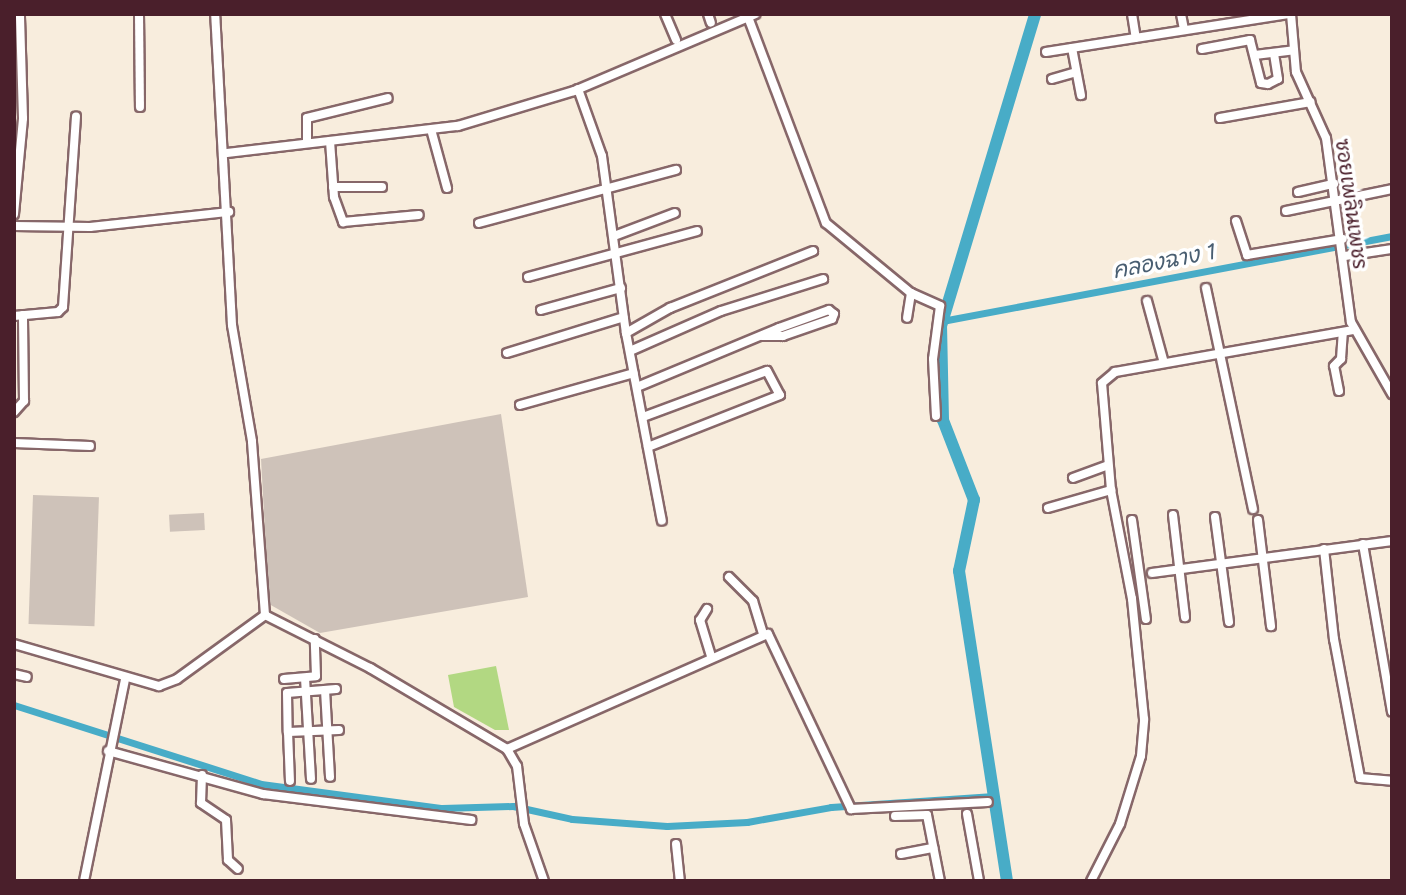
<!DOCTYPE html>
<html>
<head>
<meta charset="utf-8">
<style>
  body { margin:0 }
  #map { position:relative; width:1406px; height:895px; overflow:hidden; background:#f8eddd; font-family:"Shantell Sans","Playpen Sans Thai",sans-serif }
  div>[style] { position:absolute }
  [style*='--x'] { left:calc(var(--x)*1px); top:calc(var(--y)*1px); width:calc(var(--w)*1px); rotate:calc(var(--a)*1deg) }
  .industrial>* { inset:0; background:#cec2b9; transform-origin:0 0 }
  .green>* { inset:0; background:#b2d882 }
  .canal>* { height:7px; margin:-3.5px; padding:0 3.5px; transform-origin:3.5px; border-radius:3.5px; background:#48acc7 }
  .river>* { height:12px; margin:-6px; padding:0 6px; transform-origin:6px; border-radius:6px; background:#48acc7 }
  .roads { filter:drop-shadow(2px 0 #876769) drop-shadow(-2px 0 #876769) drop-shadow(0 2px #876769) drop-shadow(0 -2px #876769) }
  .minor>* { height:8px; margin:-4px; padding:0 4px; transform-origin:4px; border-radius:4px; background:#fff }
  span { translate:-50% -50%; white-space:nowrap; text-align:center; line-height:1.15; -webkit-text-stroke:7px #fff; paint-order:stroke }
  .street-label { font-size:20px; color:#4a1f2b }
  .water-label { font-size:22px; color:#495e71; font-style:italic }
  .frame { position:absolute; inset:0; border:16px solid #4a1f2b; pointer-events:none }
</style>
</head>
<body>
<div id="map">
  <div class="industrial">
    <div style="clip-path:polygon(501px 414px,528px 597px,320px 633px,269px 604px,261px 459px)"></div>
    <div style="left:33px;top:495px;width:66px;height:129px;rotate:2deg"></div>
    <div style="left:204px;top:513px;width:17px;height:35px;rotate:87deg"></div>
  </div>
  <div class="green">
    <div style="clip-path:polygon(496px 666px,509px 730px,495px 730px,454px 707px,448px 675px)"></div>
  </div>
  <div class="canal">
    <div style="--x:942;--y:321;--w:458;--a:-10.7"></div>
    <div style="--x:14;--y:705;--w:259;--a:17.7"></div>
    <div style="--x:261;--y:784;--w:183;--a:7.6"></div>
    <div style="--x:442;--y:808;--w:71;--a:-1.6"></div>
    <div style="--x:513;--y:806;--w:60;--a:12.4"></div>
    <div style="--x:572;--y:819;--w:95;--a:4.2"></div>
    <div style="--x:667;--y:826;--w:80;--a:-2.9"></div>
    <div style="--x:747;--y:822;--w:85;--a:-10.1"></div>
    <div style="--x:831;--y:807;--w:163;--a:-3.9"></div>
  </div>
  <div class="river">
    <div style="--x:1007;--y:881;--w:314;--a:-98.8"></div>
    <div style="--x:959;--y:571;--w:73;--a:-78.1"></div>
    <div style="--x:974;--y:500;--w:86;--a:-111.2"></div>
    <div style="--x:943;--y:420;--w:94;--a:-91.2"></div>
    <div style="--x:941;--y:326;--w:326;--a:-73.2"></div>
  </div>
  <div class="roads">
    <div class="minor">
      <div style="--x:139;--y:14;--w:93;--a:89.4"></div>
      <div style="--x:665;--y:14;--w:28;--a:67"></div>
      <div style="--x:708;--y:14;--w:9;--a:72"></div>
      <div style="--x:1132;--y:14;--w:24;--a:81"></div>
      <div style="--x:1181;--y:14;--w:16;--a:79"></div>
      <div style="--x:1291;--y:14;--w:58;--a:85.1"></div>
      <div style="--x:1296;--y:72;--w:72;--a:65.6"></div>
      <div style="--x:1326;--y:138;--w:186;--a:82.3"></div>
      <div style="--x:1351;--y:322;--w:83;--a:60.3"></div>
      <div style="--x:748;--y:17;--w:220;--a:69.3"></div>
      <div style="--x:826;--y:223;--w:110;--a:39.5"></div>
      <div style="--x:911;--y:293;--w:25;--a:99"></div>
      <div style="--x:1072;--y:48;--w:48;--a:79.2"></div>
      <div style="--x:1202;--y:49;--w:49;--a:-10.6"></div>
      <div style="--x:1250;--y:40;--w:44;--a:75.7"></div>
      <div style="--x:1261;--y:83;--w:7;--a:8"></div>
      <div style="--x:1268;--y:84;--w:11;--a:-27"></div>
      <div style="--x:1278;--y:79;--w:26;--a:-99"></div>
      <div style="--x:1046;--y:52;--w:247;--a:-8.9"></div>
      <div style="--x:1255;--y:55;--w:39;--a:-7"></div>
      <div style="--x:1052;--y:79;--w:25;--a:-16"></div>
      <div style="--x:578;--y:89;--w:71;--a:70.3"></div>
      <div style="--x:602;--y:156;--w:179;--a:82.3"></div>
      <div style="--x:626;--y:333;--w:191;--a:79.2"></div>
      <div style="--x:1220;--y:118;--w:92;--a:-10"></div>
      <div style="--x:432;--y:133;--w:57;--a:74.7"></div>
      <div style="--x:330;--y:141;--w:56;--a:85.9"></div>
      <div style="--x:334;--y:197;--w:27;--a:70"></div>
      <div style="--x:343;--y:222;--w:76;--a:-5.3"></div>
      <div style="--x:307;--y:142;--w:24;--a:-90"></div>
      <div style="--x:307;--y:118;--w:83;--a:-13.9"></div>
      <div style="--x:227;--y:153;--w:233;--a:-6.7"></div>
      <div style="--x:458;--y:126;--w:121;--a:-16.8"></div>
      <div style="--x:574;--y:91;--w:197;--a:-23"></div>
      <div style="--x:333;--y:187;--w:49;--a:0"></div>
      <div style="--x:1298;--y:192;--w:37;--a:-13"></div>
      <div style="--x:1286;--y:211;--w:108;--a:-11.7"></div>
      <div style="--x:14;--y:214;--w:96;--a:-84.6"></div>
      <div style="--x:23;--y:118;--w:104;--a:-91.7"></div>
      <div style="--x:1236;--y:221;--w:36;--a:72"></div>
      <div style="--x:1247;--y:255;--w:97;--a:-9.5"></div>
      <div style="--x:479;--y:223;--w:204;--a:-15.1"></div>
      <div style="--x:14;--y:226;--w:76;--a:0.8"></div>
      <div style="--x:90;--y:227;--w:140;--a:-6.2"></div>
      <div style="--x:614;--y:236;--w:65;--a:-20.7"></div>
      <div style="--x:1345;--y:256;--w:48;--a:-8.5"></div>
      <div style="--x:528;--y:277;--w:175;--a:-15.2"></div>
      <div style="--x:1206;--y:288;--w:226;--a:78"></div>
      <div style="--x:911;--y:293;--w:32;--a:24"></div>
      <div style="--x:940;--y:306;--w:53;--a:97.5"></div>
      <div style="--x:933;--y:359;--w:57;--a:87"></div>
      <div style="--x:1147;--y:301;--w:64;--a:74.7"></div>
      <div style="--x:541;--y:310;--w:83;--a:-15.4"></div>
      <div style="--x:14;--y:316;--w:44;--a:-5.2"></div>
      <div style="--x:58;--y:312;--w:7;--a:-45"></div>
      <div style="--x:63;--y:307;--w:191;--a:-86.1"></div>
      <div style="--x:626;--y:333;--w:51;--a:-29.6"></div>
      <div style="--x:670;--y:308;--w:154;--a:-21.7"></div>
      <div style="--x:630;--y:351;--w:99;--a:-23.7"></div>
      <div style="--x:721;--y:311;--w:107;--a:-17.4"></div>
      <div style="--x:507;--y:353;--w:122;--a:-17.1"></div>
      <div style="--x:637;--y:387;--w:154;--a:-22.6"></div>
      <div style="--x:779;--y:328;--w:53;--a:-19.8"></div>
      <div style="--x:829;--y:310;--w:6;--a:39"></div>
      <div style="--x:834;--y:314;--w:5;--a:112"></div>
      <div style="--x:832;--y:319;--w:52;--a:160.9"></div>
      <div style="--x:783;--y:336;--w:21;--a:180"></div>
      <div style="--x:1339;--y:391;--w:25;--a:-101"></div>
      <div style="--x:1334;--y:366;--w:10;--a:-45"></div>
      <div style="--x:1341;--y:359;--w:27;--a:-86"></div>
      <div style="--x:520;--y:405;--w:118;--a:-15.7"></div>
      <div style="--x:14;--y:412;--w:15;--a:-48"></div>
      <div style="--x:24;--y:401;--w:86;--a:-90.7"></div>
      <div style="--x:643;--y:417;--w:132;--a:-20.4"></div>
      <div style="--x:767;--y:371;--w:27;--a:62"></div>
      <div style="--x:780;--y:395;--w:142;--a:158.5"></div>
      <div style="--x:14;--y:443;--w:76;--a:2.3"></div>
      <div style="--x:1073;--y:478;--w:37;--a:-20"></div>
      <div style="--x:1048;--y:508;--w:66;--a:-15.9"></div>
      <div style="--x:1173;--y:515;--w:103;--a:83.3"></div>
      <div style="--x:1215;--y:517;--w:106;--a:82.4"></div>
      <div style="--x:1132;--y:520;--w:100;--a:82"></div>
      <div style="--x:1258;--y:520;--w:107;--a:83"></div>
      <div style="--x:1363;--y:544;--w:170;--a:80.2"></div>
      <div style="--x:1324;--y:549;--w:91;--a:83.7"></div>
      <div style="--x:1334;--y:639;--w:141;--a:79.4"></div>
      <div style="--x:1360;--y:778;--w:32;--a:5"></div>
      <div style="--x:1152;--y:573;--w:242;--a:-7.6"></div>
      <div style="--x:729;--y:577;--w:34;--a:45"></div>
      <div style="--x:753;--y:601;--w:34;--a:73"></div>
      <div style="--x:707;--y:609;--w:13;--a:122"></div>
      <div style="--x:700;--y:620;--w:39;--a:73"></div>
      <div style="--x:265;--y:615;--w:118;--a:26.8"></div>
      <div style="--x:370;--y:668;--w:159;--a:30.6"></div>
      <div style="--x:507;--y:749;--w:20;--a:60"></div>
      <div style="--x:517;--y:766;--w:58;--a:83.1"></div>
      <div style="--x:524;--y:824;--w:60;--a:70.7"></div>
      <div style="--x:14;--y:644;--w:151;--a:16.2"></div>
      <div style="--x:159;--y:686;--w:19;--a:-21"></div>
      <div style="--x:177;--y:679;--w:109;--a:-36"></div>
      <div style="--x:265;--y:615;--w:174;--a:-94.3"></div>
      <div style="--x:252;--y:441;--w:118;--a:-99.8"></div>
      <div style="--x:232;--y:325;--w:311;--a:-93.1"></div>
      <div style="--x:14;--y:674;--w:13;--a:13"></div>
      <div style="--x:305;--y:678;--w:101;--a:86.6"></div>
      <div style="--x:284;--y:679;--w:32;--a:-5"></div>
      <div style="--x:316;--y:676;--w:37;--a:-92"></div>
      <div style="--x:336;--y:689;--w:49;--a:175.3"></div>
      <div style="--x:287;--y:693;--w:39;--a:89"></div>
      <div style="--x:288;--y:732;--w:51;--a:-2.2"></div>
      <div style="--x:325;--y:690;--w:87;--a:86.7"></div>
      <div style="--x:288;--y:732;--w:49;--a:87.7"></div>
      <div style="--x:507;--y:749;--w:285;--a:-23.8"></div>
      <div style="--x:768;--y:634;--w:194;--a:64.6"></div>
      <div style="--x:851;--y:809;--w:137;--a:-2.9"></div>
      <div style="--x:108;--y:751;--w:161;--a:15.5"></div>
      <div style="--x:263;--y:794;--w:210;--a:7.1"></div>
      <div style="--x:202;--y:775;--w:28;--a:92"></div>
      <div style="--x:201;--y:803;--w:30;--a:34"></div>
      <div style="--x:226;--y:820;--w:40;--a:87.1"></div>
      <div style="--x:228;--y:860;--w:13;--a:42"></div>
      <div style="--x:967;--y:814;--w:68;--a:79.8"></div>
      <div style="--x:895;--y:816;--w:32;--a:-2"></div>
      <div style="--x:927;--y:815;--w:67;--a:78.9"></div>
      <div style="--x:676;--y:844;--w:37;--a:84"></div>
      <div style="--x:901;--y:854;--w:33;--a:-11"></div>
      <div style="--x:84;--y:881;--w:206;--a:-78.5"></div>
      <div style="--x:1091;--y:881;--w:64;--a:-63"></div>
      <div style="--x:1120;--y:824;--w:71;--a:-72.8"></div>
      <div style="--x:1141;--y:756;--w:37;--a:-85"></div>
      <div style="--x:1144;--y:719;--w:121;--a:-95.7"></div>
      <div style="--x:1132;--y:599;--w:111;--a:-100.9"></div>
      <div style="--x:1111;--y:490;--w:107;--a:-94.8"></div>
      <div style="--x:1102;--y:383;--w:17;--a:-40"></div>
      <div style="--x:1115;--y:372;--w:242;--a:-10"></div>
    </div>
  </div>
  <div class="street-label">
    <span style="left:1351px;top:204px;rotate:82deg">ซอยเพลินเพชร</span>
  </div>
  <div class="water-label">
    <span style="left:1164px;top:261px;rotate:-11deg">คลองฉาง 1</span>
  </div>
  <div class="frame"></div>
</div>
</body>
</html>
